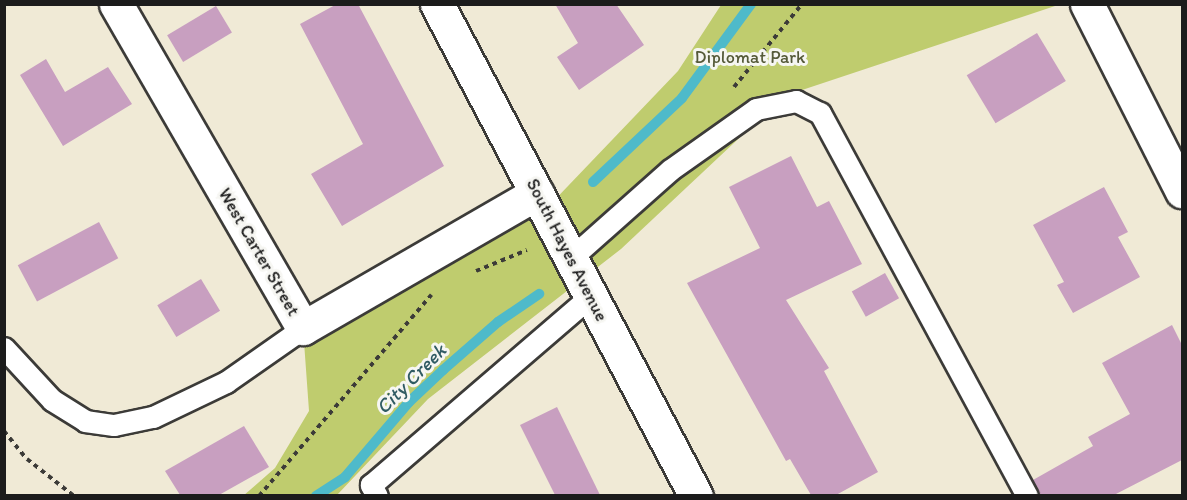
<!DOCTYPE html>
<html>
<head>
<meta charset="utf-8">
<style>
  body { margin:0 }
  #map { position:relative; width:1187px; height:500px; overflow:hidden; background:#f0ead6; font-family:Itim,sans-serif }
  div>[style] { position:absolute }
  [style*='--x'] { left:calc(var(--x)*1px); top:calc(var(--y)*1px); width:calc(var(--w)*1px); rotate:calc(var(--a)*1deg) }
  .green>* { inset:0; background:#bfcc6e }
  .stream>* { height:10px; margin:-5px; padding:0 5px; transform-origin:5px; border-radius:5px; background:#4ebaca }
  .building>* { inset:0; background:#c89fc0; transform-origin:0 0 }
  .path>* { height:4px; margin-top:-2px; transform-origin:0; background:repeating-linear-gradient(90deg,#3c3b38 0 4.5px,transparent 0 9px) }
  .roads { filter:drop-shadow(2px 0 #3c3b38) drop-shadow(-2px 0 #3c3b38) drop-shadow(0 2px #3c3b38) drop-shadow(0 -2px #3c3b38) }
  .lane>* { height:21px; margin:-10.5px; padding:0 10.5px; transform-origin:10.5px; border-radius:10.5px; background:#fff }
  .street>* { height:33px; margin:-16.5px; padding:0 16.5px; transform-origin:16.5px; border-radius:16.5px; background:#fff }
  .secondary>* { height:33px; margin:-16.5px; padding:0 16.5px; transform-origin:16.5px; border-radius:16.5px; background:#fff }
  span { translate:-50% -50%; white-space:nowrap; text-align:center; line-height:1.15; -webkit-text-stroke:6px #f6f6f2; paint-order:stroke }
  .park-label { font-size:18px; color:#555a39 }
  .street-label { font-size:18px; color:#1c1c1c }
  .water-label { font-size:20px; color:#305b62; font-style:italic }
  .frame { position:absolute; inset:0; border:6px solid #1c1c1c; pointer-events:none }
</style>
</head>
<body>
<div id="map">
  <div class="green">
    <div style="clip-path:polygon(721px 5px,1058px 5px,784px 96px,621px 249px,428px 399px,337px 495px,243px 496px,275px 468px,309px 411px,303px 328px,537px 193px,546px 209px,678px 71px)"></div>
  </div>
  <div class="stream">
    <div style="--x:593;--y:182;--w:122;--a:-43.3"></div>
    <div style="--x:682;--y:98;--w:117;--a:-53.7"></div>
    <div style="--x:316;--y:496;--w:35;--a:-33"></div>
    <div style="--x:345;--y:477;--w:99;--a:-49.5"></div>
    <div style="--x:409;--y:402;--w:47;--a:-43.3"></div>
    <div style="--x:443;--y:370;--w:73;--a:-41.1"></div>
    <div style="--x:498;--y:322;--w:50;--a:-34.3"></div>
  </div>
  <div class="building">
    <div style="clip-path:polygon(337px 4px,358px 4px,444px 166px,342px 226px,311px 174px,363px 144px,300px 24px)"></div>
    <div style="clip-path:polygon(555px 4px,616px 4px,644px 45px,579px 90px,557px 57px,578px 43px)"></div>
    <div style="left:216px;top:6px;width:31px;height:57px;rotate:59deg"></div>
    <div style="left:1037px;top:33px;width:56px;height:82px;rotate:59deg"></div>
    <div style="clip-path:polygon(46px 59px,65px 92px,108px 67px,132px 104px,63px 146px,20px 75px)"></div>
    <div style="clip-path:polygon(791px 156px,817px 207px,829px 201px,862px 264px,786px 300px,829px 368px,824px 371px,878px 472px,836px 495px,811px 495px,790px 459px,786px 461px,687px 283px,760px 248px,729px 187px)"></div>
    <div style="clip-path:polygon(1104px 187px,1128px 232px,1118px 237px,1140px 277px,1073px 313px,1057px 285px,1064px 282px,1033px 225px)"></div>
    <div style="left:99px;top:222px;width:41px;height:92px;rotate:62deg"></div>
    <div style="left:885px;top:273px;width:29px;height:38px;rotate:61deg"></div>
    <div style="left:201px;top:279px;width:37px;height:51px;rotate:59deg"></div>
    <div style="clip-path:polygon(1172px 325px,1182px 345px,1182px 460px,1114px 495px,1040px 495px,1033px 480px,1093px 446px,1088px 437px,1130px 414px,1102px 363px)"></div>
    <div style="clip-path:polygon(557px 407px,600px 495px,555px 495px,520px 425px)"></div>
    <div style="clip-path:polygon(244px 426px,269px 467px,219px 495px,180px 495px,165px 471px)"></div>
  </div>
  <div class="path">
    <div style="--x:734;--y:87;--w:107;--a:-50.7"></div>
    <div style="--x:476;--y:271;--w:55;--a:-22.4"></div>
    <div style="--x:4;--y:431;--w:36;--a:51"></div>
    <div style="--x:27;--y:459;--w:60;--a:38.2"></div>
    <div style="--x:259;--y:496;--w:265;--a:-49.4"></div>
  </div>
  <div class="roads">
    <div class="lane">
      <div style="--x:571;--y:258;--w:132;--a:-41.6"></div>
      <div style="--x:670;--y:170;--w:105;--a:-35.3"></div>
      <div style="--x:756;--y:109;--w:41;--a:-11.3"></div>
      <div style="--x:796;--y:101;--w:27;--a:27"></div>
      <div style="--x:820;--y:113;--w:435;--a:61.6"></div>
      <div style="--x:4;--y:348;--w:71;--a:47.3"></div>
      <div style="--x:52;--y:400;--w:39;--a:32"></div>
      <div style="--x:85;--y:421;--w:29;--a:8"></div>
      <div style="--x:114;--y:425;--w:40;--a:-12"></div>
      <div style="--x:153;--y:417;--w:81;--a:-25.6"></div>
      <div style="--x:226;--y:382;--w:94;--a:-35"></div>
      <div style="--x:377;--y:496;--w:13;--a:-119"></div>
      <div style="--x:371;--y:485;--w:290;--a:-40.7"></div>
    </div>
    <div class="street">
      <div style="--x:116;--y:4;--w:374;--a:60"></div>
      <div style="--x:303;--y:328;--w:270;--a:-30"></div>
      <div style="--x:437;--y:4;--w:556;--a:62.24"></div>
    </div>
    <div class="secondary">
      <div style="--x:1087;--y:4;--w:210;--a:63.1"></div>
    </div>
  </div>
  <div class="park-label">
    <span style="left:750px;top:57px">Diplomat Park</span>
  </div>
  <div class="street-label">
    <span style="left:567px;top:250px;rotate:63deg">South Hayes Avenue</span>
    <span style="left:259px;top:252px;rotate:60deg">West Carter Street</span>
  </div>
  <div class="water-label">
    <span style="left:411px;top:379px;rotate:-45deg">City Creek</span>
  </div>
  <div class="frame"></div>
</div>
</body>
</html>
